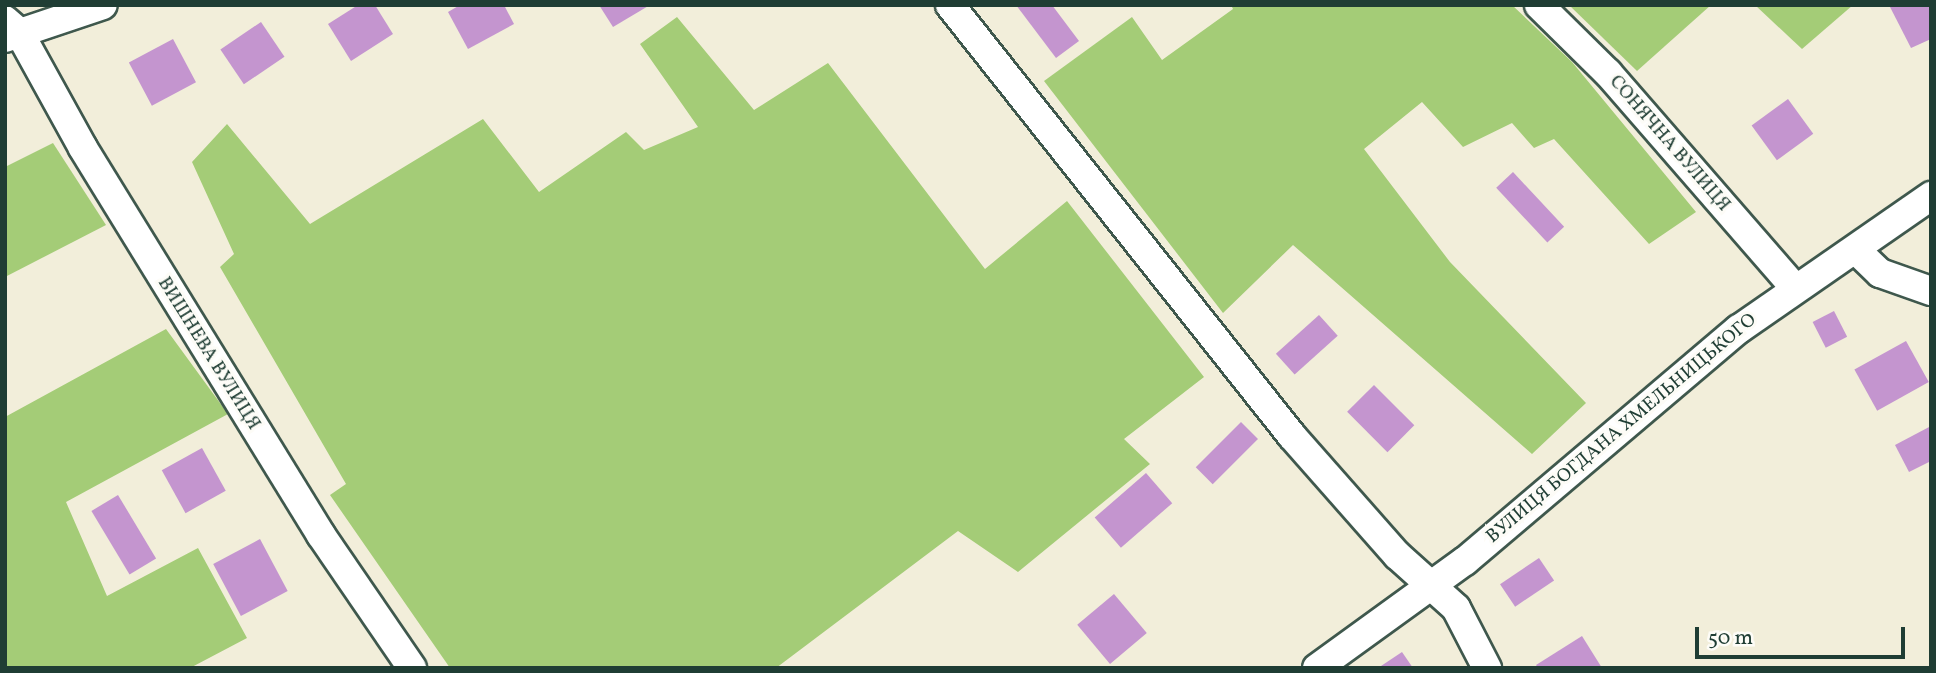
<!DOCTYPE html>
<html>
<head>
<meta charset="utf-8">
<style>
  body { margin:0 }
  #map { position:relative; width:1936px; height:673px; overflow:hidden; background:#f2eeda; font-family:Vollkorn,serif }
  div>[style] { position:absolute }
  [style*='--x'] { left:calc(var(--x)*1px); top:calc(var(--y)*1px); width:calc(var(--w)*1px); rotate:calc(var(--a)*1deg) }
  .green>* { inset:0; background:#a4cc77 }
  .building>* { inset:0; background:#c495cf; transform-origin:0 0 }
  .roads { filter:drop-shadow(2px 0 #3f584d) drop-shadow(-2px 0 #3f584d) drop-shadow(0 2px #3f584d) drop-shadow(0 -2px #3f584d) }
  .minor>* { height:28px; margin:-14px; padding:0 14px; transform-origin:14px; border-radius:14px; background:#fff }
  span { translate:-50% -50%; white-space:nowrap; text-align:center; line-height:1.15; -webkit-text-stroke:6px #fdfcf7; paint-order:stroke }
  .street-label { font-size:19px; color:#1f3d34 }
  .frame { position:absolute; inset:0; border:7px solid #1f3d34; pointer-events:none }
  .scale { position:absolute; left:1695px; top:627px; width:210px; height:32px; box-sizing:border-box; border:4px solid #1f3d34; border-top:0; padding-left:9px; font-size:21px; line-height:24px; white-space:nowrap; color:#1f3d34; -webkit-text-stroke:5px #fdfcf7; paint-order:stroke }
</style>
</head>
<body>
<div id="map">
  <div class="green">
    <div style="clip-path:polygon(1231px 5px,1512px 5px,1572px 62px,1696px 212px,1649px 244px,1554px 139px,1534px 148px,1512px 123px,1463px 147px,1422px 102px,1364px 149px,1450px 262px,1586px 403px,1532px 454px,1293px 245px,1223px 313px,1044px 81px,1132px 17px,1162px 60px,1233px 9px)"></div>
    <div style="clip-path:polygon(1569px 5px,1711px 5px,1637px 71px)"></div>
    <div style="clip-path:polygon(1755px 5px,1853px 5px,1802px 49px)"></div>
    <div style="clip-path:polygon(677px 17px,754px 110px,828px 63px,985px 269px,1067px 201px,1204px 377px,1124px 439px,1150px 464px,1018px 572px,958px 531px,776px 668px,450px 668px,330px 495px,346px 484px,220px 267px,234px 254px,192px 162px,227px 124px,310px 224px,483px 119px,539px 192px,626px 132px,644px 150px,698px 127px,640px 44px)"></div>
    <div style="clip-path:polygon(53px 143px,106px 225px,5px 277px,5px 167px)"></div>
    <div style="clip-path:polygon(166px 329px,228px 414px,66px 502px,107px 596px,198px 548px,247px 638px,190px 668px,5px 668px,5px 417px)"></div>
  </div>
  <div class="building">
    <div style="clip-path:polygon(358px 5px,375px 5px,393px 34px,351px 61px,328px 24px)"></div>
    <div style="clip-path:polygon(460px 5px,504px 5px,514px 24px,468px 49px,448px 12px)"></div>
    <div style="clip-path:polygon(599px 5px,650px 5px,613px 27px)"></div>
    <div style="clip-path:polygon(1016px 5px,1052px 5px,1079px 41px,1056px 58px)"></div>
    <div style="clip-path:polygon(1889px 5px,1931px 5px,1931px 39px,1911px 48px)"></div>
    <div style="left:261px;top:22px;width:42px;height:49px;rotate:56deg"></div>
    <div style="left:173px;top:39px;width:49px;height:50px;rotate:62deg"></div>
    <div style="left:1788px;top:99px;width:43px;height:45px;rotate:54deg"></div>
    <div style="left:1513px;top:172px;width:75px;height:23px;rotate:47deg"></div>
    <div style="left:1834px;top:311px;width:29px;height:24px;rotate:63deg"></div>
    <div style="left:1319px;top:315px;width:28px;height:58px;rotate:48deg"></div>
    <div style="left:1906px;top:341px;width:47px;height:59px;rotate:61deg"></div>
    <div style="left:1374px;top:385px;width:57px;height:38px;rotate:45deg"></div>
    <div style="left:1241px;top:422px;width:24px;height:64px;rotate:45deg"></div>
    <div style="clip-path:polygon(1931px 426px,1931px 461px,1909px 472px,1895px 445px)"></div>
    <div style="left:202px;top:448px;width:49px;height:46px;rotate:61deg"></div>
    <div style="left:1146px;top:473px;width:40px;height:68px;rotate:49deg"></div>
    <div style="left:118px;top:495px;width:74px;height:31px;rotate:59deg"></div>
    <div style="left:260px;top:539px;width:59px;height:53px;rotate:62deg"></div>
    <div style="left:1539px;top:558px;width:27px;height:47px;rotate:56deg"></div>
    <div style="left:1114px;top:594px;width:51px;height:48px;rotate:50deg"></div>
    <div style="clip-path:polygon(1582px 636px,1602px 668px,1538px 668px,1536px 665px)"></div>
    <div style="clip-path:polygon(1402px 652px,1413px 668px,1378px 668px)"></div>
  </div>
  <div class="roads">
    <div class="minor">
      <div style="--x:950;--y:5;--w:550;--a:51.57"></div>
      <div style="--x:1292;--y:436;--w:159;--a:48.6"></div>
      <div style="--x:1397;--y:555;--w:79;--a:41.9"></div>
      <div style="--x:1456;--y:608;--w:68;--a:62.7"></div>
      <div style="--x:1539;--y:5;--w:97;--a:44.6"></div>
      <div style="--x:1608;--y:73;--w:285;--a:49"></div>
      <div style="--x:5;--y:20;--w:18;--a:41"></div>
      <div style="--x:19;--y:32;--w:132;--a:61.1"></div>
      <div style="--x:83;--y:148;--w:454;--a:58.4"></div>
      <div style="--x:321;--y:535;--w:161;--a:55.6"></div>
      <div style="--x:5;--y:38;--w:103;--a:-18.6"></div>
      <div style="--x:1856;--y:250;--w:33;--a:44"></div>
      <div style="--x:1880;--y:273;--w:54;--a:19.4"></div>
      <div style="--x:1317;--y:668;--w:183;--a:-35.9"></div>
      <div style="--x:1465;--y:561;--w:359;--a:-40.3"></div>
      <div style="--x:1739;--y:329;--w:234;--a:-34.7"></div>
    </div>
  </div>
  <div class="street-label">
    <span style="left:1669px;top:144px;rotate:49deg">СОНЯЧНА ВУЛИЦЯ</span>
    <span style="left:208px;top:354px;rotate:58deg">ВИШНЕВА ВУЛИЦЯ</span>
    <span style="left:1622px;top:429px;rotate:-40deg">ВУЛИЦЯ БОГДАНА ХМЕЛЬНИЦЬКОГО</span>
  </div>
  <div class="frame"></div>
  <div class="scale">50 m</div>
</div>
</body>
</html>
